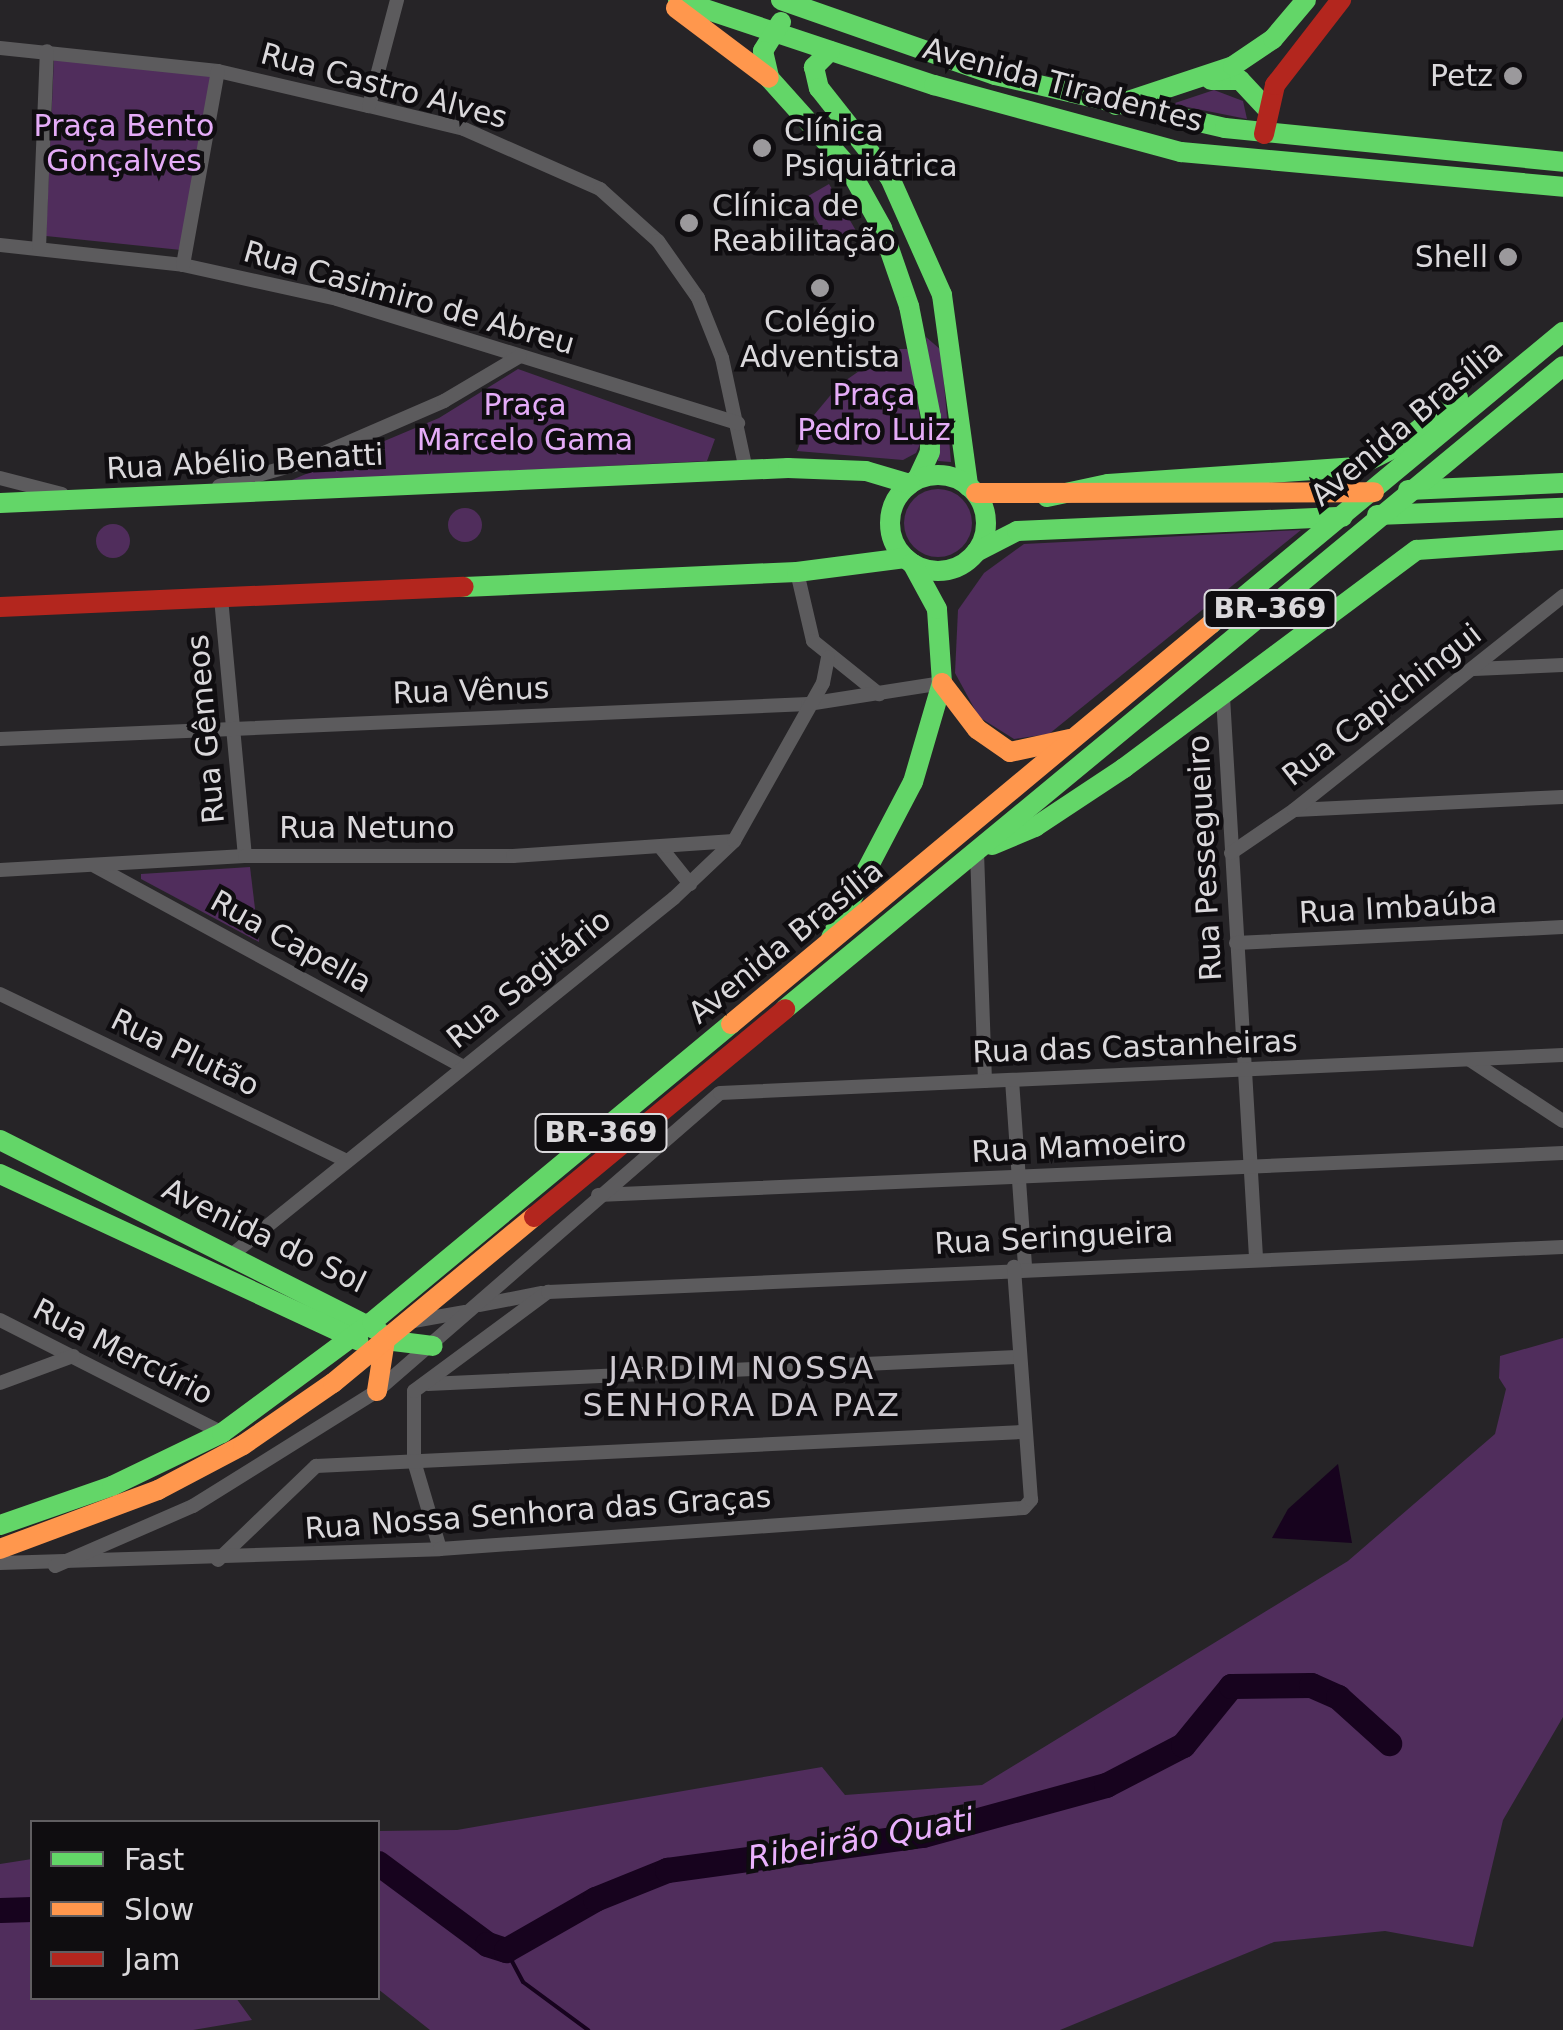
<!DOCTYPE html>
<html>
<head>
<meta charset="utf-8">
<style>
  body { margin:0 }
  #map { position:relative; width:1563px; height:2030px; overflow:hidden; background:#262427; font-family:"DejaVu Sans",sans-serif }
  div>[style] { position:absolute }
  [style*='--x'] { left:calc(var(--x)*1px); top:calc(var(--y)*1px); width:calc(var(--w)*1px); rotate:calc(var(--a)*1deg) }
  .green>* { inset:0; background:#502d5c; transform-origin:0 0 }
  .round { border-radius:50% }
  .water>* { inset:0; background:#17031e }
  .stream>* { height:4px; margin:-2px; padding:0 2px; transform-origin:2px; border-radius:2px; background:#17031e }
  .river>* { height:25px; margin:-12.5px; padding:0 12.5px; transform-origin:12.5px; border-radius:12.5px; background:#17031e }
  .street>* { height:14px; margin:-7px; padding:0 7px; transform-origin:7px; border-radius:7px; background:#5c5b5d }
  .fast>* { height:20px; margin:-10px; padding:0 10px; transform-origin:10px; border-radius:10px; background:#63d668 }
  .fast>.ring { margin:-10px; padding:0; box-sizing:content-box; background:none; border:20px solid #63d668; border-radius:50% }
  .slow>* { height:20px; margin:-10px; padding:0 10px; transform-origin:10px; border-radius:10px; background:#ff974d }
  .jam>* { height:20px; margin:-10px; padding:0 10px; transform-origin:10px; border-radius:10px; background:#b3261e }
  .dots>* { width:28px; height:28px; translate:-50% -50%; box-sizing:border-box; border:5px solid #0f0d10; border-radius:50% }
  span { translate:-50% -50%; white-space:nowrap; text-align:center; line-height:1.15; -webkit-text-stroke:9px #0f0d10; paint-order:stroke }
  .shield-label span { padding:2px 8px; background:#0f0d10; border:2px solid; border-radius:8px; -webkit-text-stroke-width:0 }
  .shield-label { font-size:28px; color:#dad8db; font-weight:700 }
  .poi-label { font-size:30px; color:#dad8db }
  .right { translate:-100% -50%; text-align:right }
  .left { translate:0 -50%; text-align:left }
  .street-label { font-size:30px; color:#dad8db }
  .park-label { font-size:30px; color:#e5acf8 }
  .neighbourhood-label { font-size:32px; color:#cfcad1; letter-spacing:2.5px }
  .water-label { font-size:32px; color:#eab1fd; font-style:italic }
  .legend { position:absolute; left:30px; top:1820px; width:350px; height:180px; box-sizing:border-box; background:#0f0d10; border:2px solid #605e61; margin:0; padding:12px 18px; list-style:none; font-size:30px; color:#dad8db }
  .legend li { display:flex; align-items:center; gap:20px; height:50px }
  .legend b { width:50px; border:2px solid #605e61 }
</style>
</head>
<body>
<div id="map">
  <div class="green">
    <div style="clip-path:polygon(54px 58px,212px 74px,181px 250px,46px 236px)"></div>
    <div style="clip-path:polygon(1214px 90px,1243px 101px,1247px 119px,1172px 104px)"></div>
    <div style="left:829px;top:184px;width:56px;height:29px;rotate:60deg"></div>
    <div style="clip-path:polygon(926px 337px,941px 350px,951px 462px,938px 461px)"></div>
    <div style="clip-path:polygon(891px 349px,907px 349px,914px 364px,922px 440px,916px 453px,903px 460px,797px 451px,809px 421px,839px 385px)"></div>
    <div style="clip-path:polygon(518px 369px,715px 439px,707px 461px,287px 482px,439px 418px)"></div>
    <div class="round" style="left:904px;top:489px;width:68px;height:68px"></div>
    <div class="round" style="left:448px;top:508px;width:34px;height:34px"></div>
    <div class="round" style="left:96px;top:524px;width:34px;height:34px"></div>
    <div style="clip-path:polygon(1301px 530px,1049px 734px,1014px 739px,979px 717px,955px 673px,958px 610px,984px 573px,1024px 544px)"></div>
    <div style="clip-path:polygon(250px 867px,259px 942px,141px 879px,141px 874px)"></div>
    <div style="clip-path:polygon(1563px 1338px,1563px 1717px,1503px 1820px,1473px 1947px,1385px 1931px,1274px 1942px,1060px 2030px,430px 2030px,378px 1989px,378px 1831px,457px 1830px,822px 1767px,845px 1795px,982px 1785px,1348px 1561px,1495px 1434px,1506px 1389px,1499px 1378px,1500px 1356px)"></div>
    <div style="clip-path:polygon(32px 1859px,32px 1998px,236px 1998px,252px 2020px,193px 2030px,0 2030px,0 1864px)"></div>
  </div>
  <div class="water">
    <div style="clip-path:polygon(1338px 1464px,1352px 1543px,1272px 1538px,1288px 1509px)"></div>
  </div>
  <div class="stream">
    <div style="--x:506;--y:1950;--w:36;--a:62"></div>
    <div style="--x:523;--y:1982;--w:81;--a:36.4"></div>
  </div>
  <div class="river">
    <div style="--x:378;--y:1863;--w:136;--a:36.6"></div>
    <div style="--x:487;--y:1944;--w:20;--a:18"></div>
    <div style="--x:506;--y:1950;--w:103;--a:-29.8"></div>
    <div style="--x:595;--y:1899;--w:78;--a:-21.9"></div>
    <div style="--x:667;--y:1870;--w:258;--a:-7.8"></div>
    <div style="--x:923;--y:1835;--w:190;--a:-15.3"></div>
    <div style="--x:1106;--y:1785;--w:87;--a:-27.5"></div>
    <div style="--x:1183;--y:1745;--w:76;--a:-50.9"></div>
    <div style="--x:1231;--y:1686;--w:80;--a:-0.7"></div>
    <div style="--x:1311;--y:1685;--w:30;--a:24"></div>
    <div style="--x:1338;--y:1697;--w:69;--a:42"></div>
    <div style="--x:0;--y:1910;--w:32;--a:-2"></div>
  </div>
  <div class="street">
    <div style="--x:0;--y:48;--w:219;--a:6"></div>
    <div style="--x:218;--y:71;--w:155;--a:13.1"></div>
    <div style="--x:369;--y:106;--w:98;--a:13.6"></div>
    <div style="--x:464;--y:129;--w:149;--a:23.8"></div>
    <div style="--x:600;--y:189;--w:78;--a:41.9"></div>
    <div style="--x:658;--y:241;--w:70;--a:54.9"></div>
    <div style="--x:698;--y:298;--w:65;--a:68.2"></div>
    <div style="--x:722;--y:358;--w:115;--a:77.9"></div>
    <div style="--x:369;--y:106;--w:110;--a:-75.2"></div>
    <div style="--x:0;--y:245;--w:184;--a:6.2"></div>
    <div style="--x:183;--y:265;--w:158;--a:12.4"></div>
    <div style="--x:337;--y:299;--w:420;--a:17.2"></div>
    <div style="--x:39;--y:248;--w:197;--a:-87.7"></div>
    <div style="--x:183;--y:265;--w:197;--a:-79.8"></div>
    <div style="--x:0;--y:478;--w:64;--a:14.5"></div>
    <div style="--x:219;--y:486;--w:85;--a:-15.7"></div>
    <div style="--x:301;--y:463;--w:156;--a:-23.4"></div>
    <div style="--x:444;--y:401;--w:88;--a:-30.6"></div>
    <div style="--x:797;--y:572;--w:71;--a:76.9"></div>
    <div style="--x:813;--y:641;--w:85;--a:38.8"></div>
    <div style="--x:221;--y:598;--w:259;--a:84.7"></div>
    <div style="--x:1474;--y:669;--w:89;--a:-2.6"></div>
    <div style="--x:1223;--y:697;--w:561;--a:86.63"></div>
    <div style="--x:0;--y:739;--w:809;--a:-2.48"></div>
    <div style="--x:808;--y:704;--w:136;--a:-8.9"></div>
    <div style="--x:1295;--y:810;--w:268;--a:-2.8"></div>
    <div style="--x:662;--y:849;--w:45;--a:51.3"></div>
    <div style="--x:977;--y:852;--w:229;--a:88"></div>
    <div style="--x:1231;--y:853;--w:76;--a:-34.3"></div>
    <div style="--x:1294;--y:810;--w:344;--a:-38.5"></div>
    <div style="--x:95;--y:866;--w:419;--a:28.6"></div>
    <div style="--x:0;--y:870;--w:245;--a:-3.3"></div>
    <div style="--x:245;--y:856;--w:268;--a:0"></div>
    <div style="--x:513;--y:856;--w:221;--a:-3.9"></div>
    <div style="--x:1236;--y:943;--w:327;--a:-2.8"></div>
    <div style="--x:0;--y:994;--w:385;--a:25.7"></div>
    <div style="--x:1470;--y:1060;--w:111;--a:33.3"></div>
    <div style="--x:1012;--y:1080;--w:187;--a:86"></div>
    <div style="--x:598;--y:1195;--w:966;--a:-2.49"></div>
    <div style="--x:234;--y:1253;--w:565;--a:-38.9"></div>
    <div style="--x:674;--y:898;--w:83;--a:-43.5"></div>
    <div style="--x:734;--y:841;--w:181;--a:-60.6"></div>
    <div style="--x:823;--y:683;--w:26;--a:-79"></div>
    <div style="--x:480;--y:1305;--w:63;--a:-11"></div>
    <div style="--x:0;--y:1320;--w:248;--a:26.9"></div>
    <div style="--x:408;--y:1322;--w:58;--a:-10"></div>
    <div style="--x:0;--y:1383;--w:78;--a:-20.3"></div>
    <div style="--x:428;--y:1384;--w:589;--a:-2.63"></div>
    <div style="--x:440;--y:1549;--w:92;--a:-106.5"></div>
    <div style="--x:414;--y:1461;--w:70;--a:-90"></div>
    <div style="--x:414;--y:1391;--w:167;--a:-36.5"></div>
    <div style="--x:548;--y:1292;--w:1016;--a:-2.54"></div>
    <div style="--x:218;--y:1560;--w:136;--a:-43.8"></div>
    <div style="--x:316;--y:1466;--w:706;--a:-2.76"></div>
    <div style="--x:0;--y:1563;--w:440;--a:-1.8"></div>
    <div style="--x:440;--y:1549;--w:585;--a:-4.02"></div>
    <div style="--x:1024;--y:1508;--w:11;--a:-49"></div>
    <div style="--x:1031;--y:1500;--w:234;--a:-94.2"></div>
    <div style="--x:55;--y:1566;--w:150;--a:-23.5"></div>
    <div style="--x:193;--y:1506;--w:217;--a:-32"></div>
    <div style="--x:377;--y:1391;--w:454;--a:-41"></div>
    <div style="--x:720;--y:1093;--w:844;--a:-2.58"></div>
  </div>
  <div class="fast">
    <div style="--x:678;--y:0;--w:270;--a:18.4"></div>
    <div style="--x:934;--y:85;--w:256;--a:15.2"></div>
    <div style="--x:1181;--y:152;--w:384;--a:5.2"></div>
    <div style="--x:781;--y:0;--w:227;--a:19.3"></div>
    <div style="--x:995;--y:75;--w:236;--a:13"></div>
    <div style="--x:1225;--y:128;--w:340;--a:5.7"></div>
    <div style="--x:781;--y:22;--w:34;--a:122"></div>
    <div style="--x:763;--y:51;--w:28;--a:77"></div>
    <div style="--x:769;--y:78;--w:117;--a:48.1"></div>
    <div style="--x:847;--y:165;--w:72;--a:60.9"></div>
    <div style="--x:882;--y:228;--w:83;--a:70.9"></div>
    <div style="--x:909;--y:306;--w:113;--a:78.8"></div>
    <div style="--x:931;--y:417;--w:35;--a:92"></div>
    <div style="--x:930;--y:452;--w:29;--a:115"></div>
    <div style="--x:830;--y:51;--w:23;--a:135"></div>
    <div style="--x:814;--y:67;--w:22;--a:77"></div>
    <div style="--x:819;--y:88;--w:115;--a:51.7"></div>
    <div style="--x:890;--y:178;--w:128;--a:66"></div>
    <div style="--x:942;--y:295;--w:193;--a:82.2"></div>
    <div style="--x:1211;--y:80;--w:29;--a:0"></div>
    <div style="--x:1240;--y:80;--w:38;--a:47"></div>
    <div style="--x:1116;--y:105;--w:123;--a:-18.4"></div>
    <div style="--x:1233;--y:66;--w:48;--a:-34"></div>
    <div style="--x:1273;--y:39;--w:51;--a:-49.8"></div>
    <div class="ring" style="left:890px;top:475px;width:76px;height:76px"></div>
    <div style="--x:1408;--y:490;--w:155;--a:-2.6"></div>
    <div style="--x:1047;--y:497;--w:62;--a:-12"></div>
    <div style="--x:1108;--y:484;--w:249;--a:-3.9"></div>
    <div style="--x:1356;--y:467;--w:47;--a:-26.6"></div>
    <div style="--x:1398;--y:446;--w:77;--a:-38.7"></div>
    <div style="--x:0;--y:503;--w:789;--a:-2.54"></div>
    <div style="--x:788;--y:468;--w:78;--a:2.2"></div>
    <div style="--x:866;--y:471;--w:46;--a:16.5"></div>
    <div style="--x:1377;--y:515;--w:186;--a:-2.2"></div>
    <div style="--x:976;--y:552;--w:46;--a:-27.1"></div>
    <div style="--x:1017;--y:531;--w:326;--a:-2.5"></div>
    <div style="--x:464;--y:587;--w:333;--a:-2.6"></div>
    <div style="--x:797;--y:572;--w:109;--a:-7.4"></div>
    <div style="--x:1211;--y:624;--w:457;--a:-39.7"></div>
    <div style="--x:992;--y:845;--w:47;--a:-22.7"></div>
    <div style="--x:1035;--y:827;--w:107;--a:-33.5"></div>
    <div style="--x:1124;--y:768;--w:365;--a:-36.7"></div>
    <div style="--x:1417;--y:550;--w:146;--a:-3.9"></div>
    <div style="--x:831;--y:938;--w:176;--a:-62.3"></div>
    <div style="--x:913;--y:782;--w:103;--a:-73.7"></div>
    <div style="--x:942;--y:683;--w:74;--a:-93.9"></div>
    <div style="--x:937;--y:609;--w:52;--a:-118.5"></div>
    <div style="--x:785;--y:1009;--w:1009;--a:-39.57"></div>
    <div style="--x:0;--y:1140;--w:424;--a:26.8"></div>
    <div style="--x:0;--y:1174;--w:395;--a:24.9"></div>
    <div style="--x:385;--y:1340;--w:48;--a:7.1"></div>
    <div style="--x:0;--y:1525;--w:119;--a:-19.2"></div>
    <div style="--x:112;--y:1486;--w:122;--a:-25.7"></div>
    <div style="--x:222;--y:1433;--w:187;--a:-36.5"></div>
    <div style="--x:372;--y:1322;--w:467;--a:-39.7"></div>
  </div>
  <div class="slow">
    <div style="--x:676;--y:8;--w:116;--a:37"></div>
    <div style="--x:976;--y:493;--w:398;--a:-0.1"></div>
    <div style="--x:942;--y:683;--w:58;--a:52.7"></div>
    <div style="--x:977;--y:729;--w:40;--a:34.9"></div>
    <div style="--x:1010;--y:752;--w:61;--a:-12.2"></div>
    <div style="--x:731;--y:1024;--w:625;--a:-39.81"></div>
    <div style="--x:377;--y:1391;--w:52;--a:-81.1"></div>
    <div style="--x:0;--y:1549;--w:169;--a:-20.5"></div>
    <div style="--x:158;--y:1490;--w:96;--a:-27.9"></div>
    <div style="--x:243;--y:1445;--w:109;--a:-34.6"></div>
    <div style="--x:333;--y:1383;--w:261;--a:-39.6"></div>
  </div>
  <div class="jam">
    <div style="--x:1264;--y:134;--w:50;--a:-77.3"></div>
    <div style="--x:1275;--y:85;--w:108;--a:-52.2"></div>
    <div style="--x:0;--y:607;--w:464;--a:-2.5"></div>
    <div style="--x:534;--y:1217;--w:326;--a:-39.6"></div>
  </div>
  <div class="dots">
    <div style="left:1513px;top:76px;background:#9b999c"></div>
    <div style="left:762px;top:148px;background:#9b999c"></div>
    <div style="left:689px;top:223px;background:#9b999c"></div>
    <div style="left:1508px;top:257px;background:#9b999c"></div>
    <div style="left:820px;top:288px;background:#9b999c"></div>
  </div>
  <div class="shield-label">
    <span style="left:1270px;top:609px">BR-369</span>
    <span style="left:601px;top:1133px">BR-369</span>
  </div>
  <div class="poi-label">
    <span class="right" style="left:1493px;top:76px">Petz</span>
    <span class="left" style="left:784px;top:148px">Clínica<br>Psiquiátrica</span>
    <span class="left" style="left:712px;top:223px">Clínica de<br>Reabilitação</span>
    <span class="right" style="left:1488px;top:257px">Shell</span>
    <span style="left:820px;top:339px">Colégio<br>Adventista</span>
  </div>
  <div class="street-label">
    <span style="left:1063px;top:85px;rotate:15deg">Avenida Tiradentes</span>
    <span style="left:384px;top:86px;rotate:15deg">Rua Castro Alves</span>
    <span style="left:409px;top:298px;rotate:16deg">Rua Casimiro de Abreu</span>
    <span style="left:1407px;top:423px;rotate:-40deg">Avenida Brasília</span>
    <span style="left:245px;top:462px;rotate:-3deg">Rua Abélio Benatti</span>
    <span style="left:471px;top:691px;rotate:-2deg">Rua Vênus</span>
    <span style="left:1382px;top:705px;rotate:-38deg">Rua Capichingui</span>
    <span style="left:206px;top:729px;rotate:-95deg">Rua Gêmeos</span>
    <span style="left:367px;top:828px">Rua Netuno</span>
    <span style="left:1205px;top:858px;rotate:-93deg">Rua Pessegueiro</span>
    <span style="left:1398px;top:908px;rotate:-3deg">Rua Imbaúba</span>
    <span style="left:291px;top:942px;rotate:29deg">Rua Capella</span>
    <span style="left:786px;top:942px;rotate:-39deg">Avenida Brasília</span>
    <span style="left:529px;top:979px;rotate:-39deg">Rua Sagitário</span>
    <span style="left:1135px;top:1047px;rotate:-2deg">Rua das Castanheiras</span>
    <span style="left:185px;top:1053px;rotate:26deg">Rua Plutão</span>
    <span style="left:1079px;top:1147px;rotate:-3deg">Rua Mamoeiro</span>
    <span style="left:264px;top:1236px;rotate:26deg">Avenida do Sol</span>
    <span style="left:1054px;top:1238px;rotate:-3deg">Rua Seringueira</span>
    <span style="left:123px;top:1352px;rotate:27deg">Rua Mercúrio</span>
    <span style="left:538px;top:1513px;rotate:-4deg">Rua Nossa Senhora das Graças</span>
  </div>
  <div class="park-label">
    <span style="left:124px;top:143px">Praça Bento<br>Gonçalves</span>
    <span style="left:874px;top:412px">Praça<br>Pedro Luiz</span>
    <span style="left:525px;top:422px">Praça<br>Marcelo Gama</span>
  </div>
  <div class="neighbourhood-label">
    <span style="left:742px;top:1387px">JARDIM NOSSA<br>SENHORA DA PAZ</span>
  </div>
  <div class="water-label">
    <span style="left:861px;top:1839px;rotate:-10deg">Ribeirão Quati</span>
  </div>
  <ul class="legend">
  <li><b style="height:12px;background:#63d668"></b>Fast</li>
  <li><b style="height:12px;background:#ff974d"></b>Slow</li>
  <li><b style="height:12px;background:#b3261e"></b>Jam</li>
  </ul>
</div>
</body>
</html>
